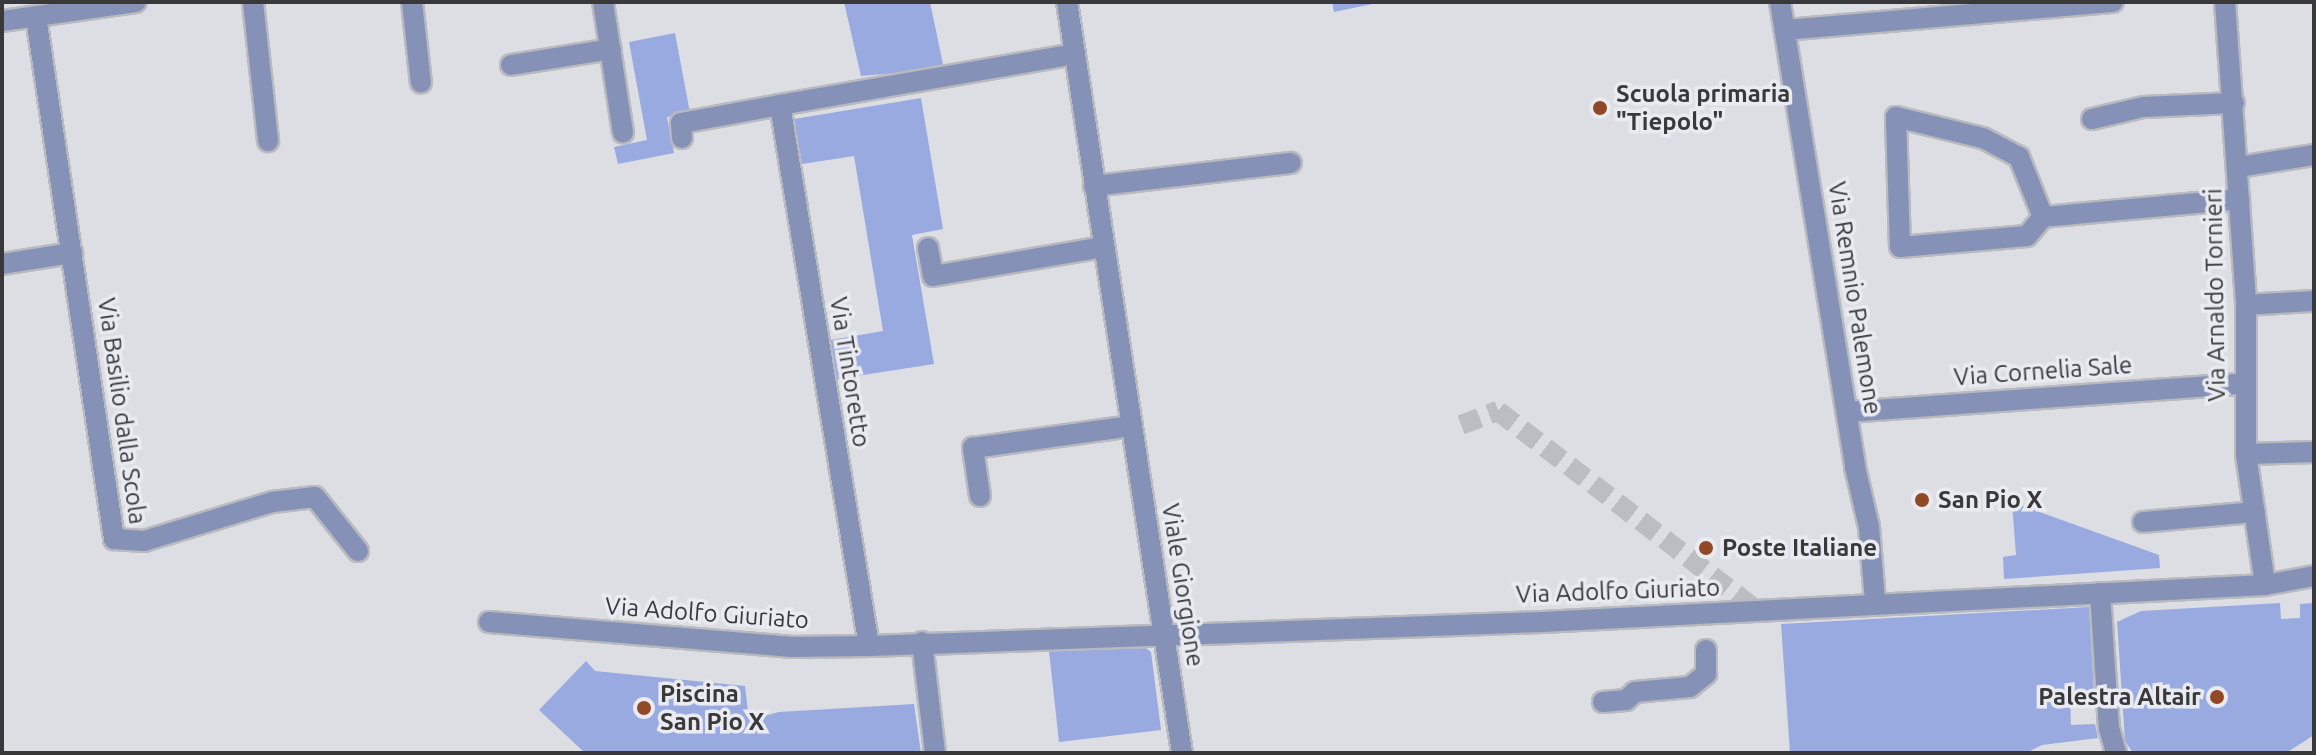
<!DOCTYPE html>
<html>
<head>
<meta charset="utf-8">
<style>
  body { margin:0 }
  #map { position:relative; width:2316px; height:755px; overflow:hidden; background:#dcdee4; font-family:Ubuntu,sans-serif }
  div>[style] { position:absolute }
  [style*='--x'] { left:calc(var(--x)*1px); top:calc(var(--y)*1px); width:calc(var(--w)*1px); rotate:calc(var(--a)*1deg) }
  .green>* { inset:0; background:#99aae0 }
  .minor-tunnel>* { height:20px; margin-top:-10px; transform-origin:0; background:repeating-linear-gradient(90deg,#bbbdc2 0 20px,transparent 0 30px) }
  .roads { filter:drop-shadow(2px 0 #b8babf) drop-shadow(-2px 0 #b8babf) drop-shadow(0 2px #b8babf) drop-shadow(0 -2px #b8babf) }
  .minor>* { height:20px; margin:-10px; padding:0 10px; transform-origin:10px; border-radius:10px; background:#8591b6 }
  .dots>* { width:22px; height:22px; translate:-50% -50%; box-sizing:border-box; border:4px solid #e9ebf1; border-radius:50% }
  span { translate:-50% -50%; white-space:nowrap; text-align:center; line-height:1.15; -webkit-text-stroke:7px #e9ebf1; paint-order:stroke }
  .poi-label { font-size:24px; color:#39393c; font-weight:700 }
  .left { translate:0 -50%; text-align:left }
  .right { translate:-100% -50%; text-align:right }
  .street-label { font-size:24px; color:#39393c }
  .frame { position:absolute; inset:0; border:4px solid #39393c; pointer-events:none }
</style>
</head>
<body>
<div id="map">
  <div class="green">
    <div style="clip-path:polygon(844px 2px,930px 2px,944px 69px,861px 76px)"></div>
    <div style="clip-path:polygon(1332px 2px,1382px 2px,1334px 12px)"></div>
    <div style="clip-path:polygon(675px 33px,690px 113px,667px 117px,674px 153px,618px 164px,614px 147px,647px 140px,629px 42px)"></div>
    <div style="clip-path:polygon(921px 98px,943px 229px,912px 235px,934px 364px,831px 380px,825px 341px,883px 331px,854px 156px,802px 164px,794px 119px)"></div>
    <div style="clip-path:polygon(2012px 502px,2159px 555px,2160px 568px,2004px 579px,2003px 557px,2016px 555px)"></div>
    <div style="clip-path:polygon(2280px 603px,2281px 619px,2300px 618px,2300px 604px,2314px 603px,2314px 735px,2286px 753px,2133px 753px,2125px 741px,2117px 622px,2141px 611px)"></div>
    <div style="clip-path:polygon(2089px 607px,2094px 693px,2070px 696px,2071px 725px,2095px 724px,2098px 738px,2042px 745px,2026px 753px,1790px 753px,1781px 624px)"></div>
    <div style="clip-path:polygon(1142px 645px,1151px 652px,1161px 730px,1059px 742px,1049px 651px)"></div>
    <div style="clip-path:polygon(586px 661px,595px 671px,745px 686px,749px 720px,779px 712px,914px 704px,921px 753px,585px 753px,539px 710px)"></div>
  </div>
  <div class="minor-tunnel">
    <div style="--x:1461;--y:425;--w:40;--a:-21"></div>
    <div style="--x:1498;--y:411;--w:328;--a:37.6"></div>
  </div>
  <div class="roads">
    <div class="minor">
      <div style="--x:253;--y:2;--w:140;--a:83.8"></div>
      <div style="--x:412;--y:2;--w:81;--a:83.7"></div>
      <div style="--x:603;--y:2;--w:132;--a:81.3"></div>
      <div style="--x:1067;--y:2;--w:760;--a:81.29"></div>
      <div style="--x:1780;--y:2;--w:471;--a:80.8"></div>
      <div style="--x:1855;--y:467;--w:62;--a:76.9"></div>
      <div style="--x:1869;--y:527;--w:74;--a:85.4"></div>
      <div style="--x:2225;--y:2;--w:304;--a:86"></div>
      <div style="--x:2246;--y:305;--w:149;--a:90"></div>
      <div style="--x:2246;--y:454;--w:132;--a:81.7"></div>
      <div style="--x:36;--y:17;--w:528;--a:81.5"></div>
      <div style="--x:114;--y:539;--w:30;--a:4"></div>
      <div style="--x:144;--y:541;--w:134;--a:-16.9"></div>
      <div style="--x:272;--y:502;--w:43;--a:-6.6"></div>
      <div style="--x:315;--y:497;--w:69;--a:51.5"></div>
      <div style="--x:2;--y:21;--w:135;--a:-8.1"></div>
      <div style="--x:1785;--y:30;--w:329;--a:-4.9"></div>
      <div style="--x:511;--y:65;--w:101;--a:-9.1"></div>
      <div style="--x:2092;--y:119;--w:52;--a:-13.2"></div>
      <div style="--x:2143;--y:107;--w:91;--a:-2.5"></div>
      <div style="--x:682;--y:138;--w:15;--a:-94"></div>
      <div style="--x:681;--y:123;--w:101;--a:-10.3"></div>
      <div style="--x:2238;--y:167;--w:77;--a:-9"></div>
      <div style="--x:1094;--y:186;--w:198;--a:-6.7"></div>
      <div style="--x:2043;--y:217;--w:25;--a:130"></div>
      <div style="--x:2027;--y:236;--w:127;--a:175"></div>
      <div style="--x:1900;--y:247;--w:130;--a:-91.8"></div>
      <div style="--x:1896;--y:117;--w:89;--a:13.6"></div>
      <div style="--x:1983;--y:138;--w:41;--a:27.8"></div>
      <div style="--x:2019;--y:157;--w:65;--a:68.2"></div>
      <div style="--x:2043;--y:217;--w:197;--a:-5.2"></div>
      <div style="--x:928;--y:248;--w:28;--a:80"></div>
      <div style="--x:933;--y:276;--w:172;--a:-9.7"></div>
      <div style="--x:2;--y:264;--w:71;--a:-8.9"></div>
      <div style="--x:2246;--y:305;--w:68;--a:-3.4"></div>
      <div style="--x:1847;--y:412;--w:396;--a:-4.1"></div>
      <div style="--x:2246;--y:454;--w:68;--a:-1.7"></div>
      <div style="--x:980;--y:496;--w:49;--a:-98.3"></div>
      <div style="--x:973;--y:448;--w:160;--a:-7.9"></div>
      <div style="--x:2143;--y:522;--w:112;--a:-5.1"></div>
      <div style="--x:2100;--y:593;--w:135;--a:86.2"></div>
      <div style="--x:2109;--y:728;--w:26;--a:74"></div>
      <div style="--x:489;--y:622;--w:302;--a:4.7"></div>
      <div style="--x:790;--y:647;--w:79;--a:-0.7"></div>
      <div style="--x:869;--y:646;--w:673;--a:-2.04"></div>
      <div style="--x:1542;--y:622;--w:724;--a:-2.93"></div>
      <div style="--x:2265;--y:585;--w:50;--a:-10.4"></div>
      <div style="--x:922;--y:642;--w:112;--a:83.3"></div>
      <div style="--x:869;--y:646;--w:548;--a:-99.34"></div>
      <div style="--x:780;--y:105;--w:299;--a:-9.8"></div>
      <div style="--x:1603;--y:702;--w:23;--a:-5"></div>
      <div style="--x:1626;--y:700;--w:12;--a:-42"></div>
      <div style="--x:1635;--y:692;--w:55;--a:-5.2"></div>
      <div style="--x:1690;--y:687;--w:21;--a:-39"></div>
      <div style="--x:1706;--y:674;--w:24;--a:-90"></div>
    </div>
  </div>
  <div class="dots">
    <div style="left:1600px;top:108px;background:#904826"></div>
    <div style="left:1922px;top:500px;background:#904826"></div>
    <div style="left:1706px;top:548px;background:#904826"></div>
    <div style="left:2217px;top:697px;background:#904826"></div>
    <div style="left:644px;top:708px;background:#904826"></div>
  </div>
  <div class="poi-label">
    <span class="left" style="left:1616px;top:108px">Scuola primaria<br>"Tiepolo"</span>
    <span class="left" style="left:1938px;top:500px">San Pio X</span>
    <span class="left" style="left:1722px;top:548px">Poste Italiane</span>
    <span class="left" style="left:660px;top:708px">Piscina<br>San Pio X</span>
    <span class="right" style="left:2201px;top:697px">Palestra Altair</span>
  </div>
  <div class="street-label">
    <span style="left:2215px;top:295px;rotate:-91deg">Via Arnaldo Tornieri</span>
    <span style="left:1855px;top:298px;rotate:81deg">Via Remnio Palemone</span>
    <span style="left:2043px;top:371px;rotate:-4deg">Via Cornelia Sale</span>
    <span style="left:850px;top:372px;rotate:81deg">Via Tintoretto</span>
    <span style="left:122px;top:411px;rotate:82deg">Via Basilio dalla Scola</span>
    <span style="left:1183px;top:585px;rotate:81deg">Viale Giorgione</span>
    <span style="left:1618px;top:591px;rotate:-2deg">Via Adolfo Giuriato</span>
    <span style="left:707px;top:613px;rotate:4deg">Via Adolfo Giuriato</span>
  </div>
  <div class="frame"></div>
</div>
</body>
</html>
